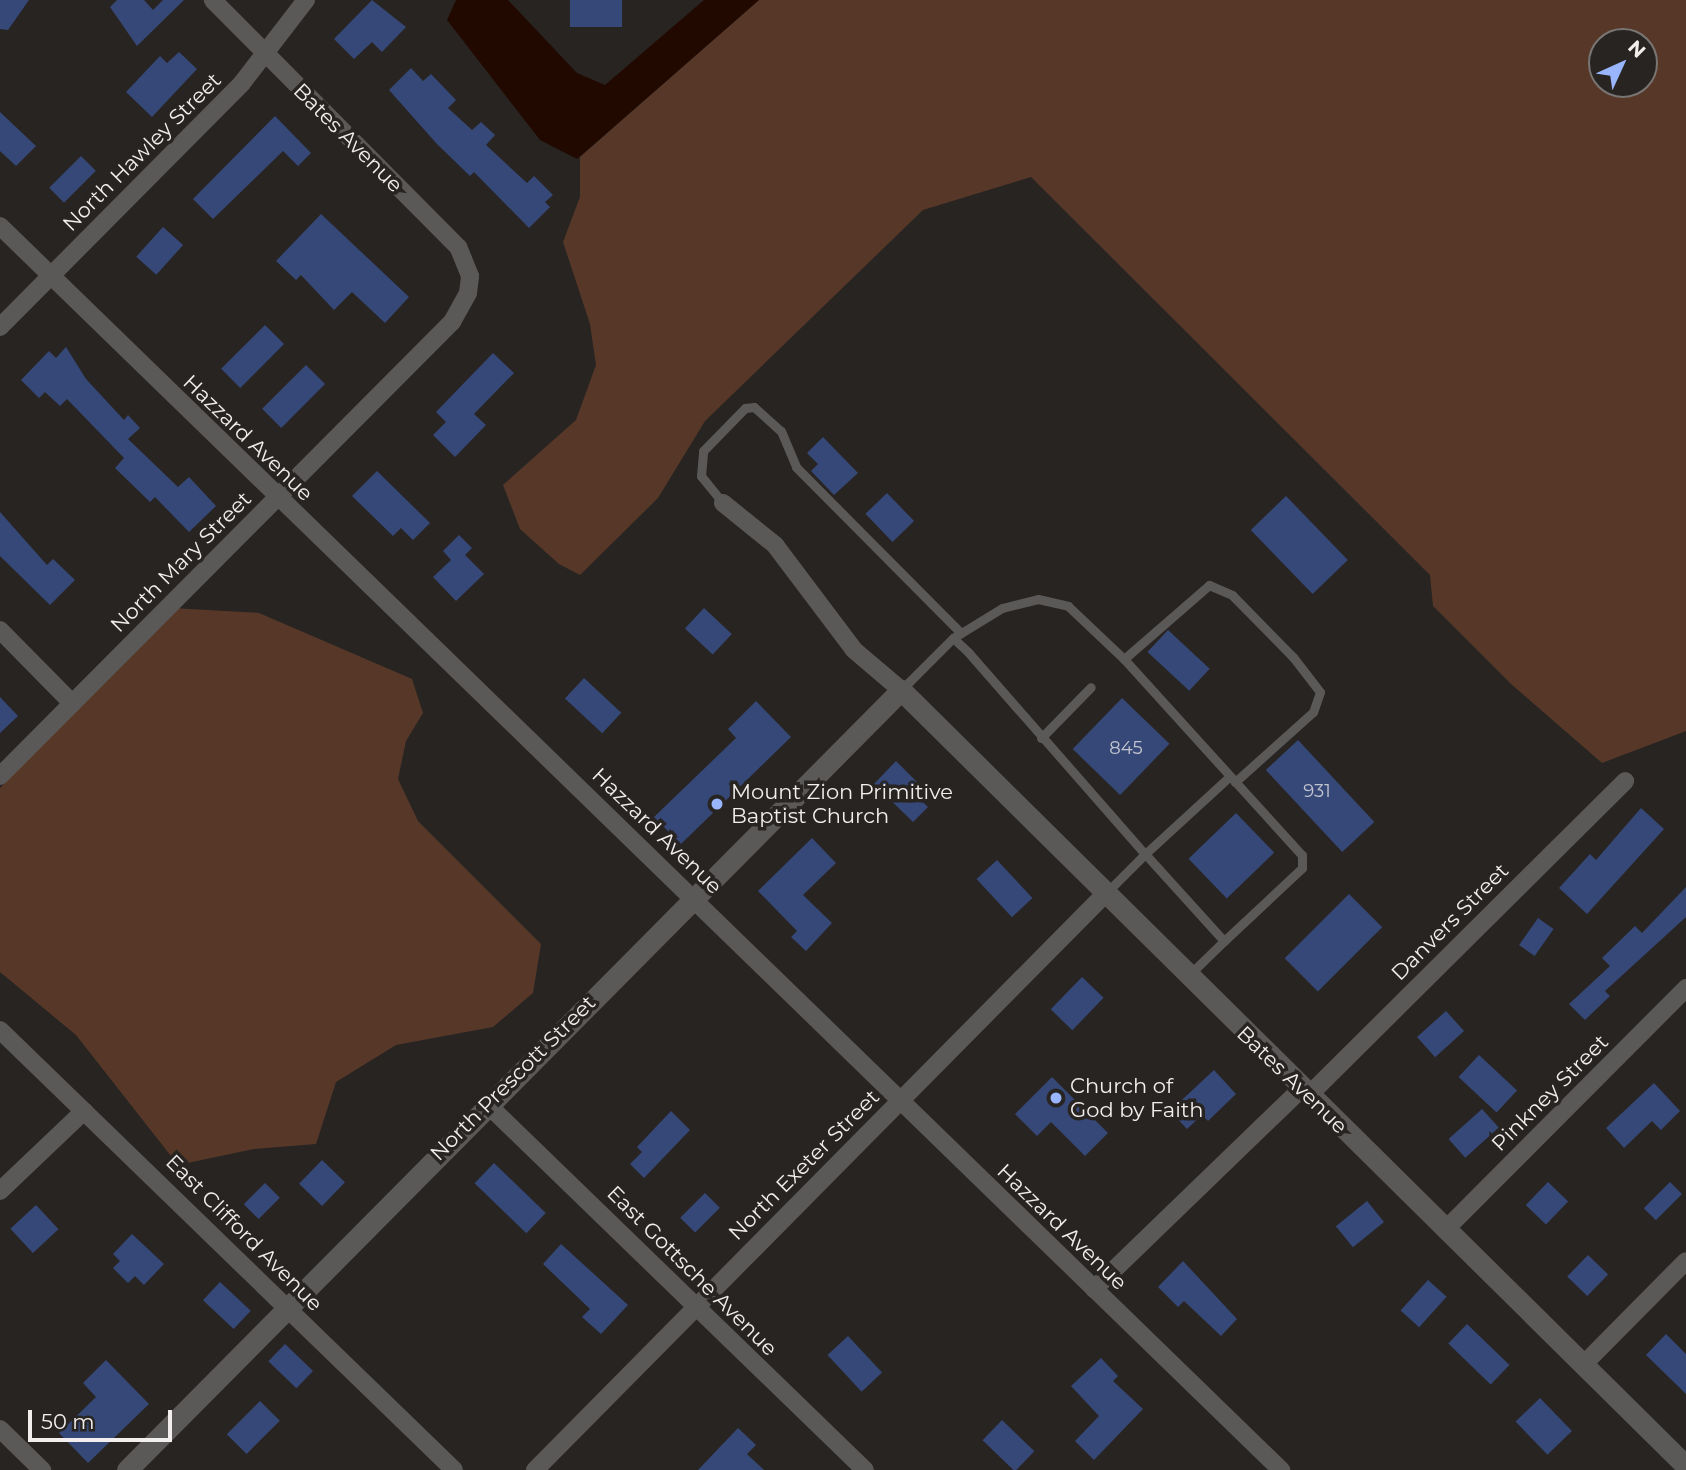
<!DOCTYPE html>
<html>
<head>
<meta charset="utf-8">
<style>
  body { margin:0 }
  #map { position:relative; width:1686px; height:1470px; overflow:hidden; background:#282422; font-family:Montserrat,sans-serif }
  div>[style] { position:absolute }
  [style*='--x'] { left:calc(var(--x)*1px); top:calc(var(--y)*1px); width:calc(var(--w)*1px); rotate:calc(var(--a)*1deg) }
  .green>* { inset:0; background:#573828 }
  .water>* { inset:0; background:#220900 }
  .building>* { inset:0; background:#364877; transform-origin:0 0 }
  .service>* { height:9px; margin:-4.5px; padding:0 4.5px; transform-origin:4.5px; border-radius:4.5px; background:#5b5958 }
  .minor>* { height:18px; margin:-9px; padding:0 9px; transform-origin:9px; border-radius:9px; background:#5b5958 }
  .tertiary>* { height:21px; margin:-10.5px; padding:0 10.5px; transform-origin:10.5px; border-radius:10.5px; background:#5b5958 }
  .dots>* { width:19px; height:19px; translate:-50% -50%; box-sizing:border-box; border:4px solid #282422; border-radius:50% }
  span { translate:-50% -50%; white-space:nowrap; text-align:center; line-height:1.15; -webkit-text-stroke:7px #282422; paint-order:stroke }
  .number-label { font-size:18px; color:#c2c4d0 }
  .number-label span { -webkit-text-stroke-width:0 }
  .street-label { font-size:21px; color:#f1eeed }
  .poi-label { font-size:21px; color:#f1eeed }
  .left { translate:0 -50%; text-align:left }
  .north { position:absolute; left:1588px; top:28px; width:70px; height:70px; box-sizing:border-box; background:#282422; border:2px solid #787573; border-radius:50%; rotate:45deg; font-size:19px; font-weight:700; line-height:28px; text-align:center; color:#f1eeed }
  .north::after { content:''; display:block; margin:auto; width:24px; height:32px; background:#99b5fd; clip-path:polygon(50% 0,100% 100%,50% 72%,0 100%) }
  .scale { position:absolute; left:28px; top:1410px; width:144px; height:32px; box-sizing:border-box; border:4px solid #f1eeed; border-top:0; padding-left:9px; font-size:21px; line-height:24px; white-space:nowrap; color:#f1eeed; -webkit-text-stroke:5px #282422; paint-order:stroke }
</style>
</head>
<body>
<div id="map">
  <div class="green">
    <div style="clip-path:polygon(evenodd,759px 0,1686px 0,1686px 731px,1602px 763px,1511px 684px,1433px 606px,1430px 575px,1031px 177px,923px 210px,705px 421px,658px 498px,580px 575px,559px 564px,520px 529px,503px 485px,576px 420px,596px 365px,590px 324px,563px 242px,580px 197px,580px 157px,759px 0,1602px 42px,1644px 42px,1644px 84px,1602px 84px,1602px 42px)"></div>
    <div style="clip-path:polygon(172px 608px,259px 613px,412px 679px,423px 713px,406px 741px,398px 779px,418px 821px,541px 944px,533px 993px,493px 1027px,396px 1045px,336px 1082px,316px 1144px,254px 1149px,178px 1165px,76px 1035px,0 972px,0 788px)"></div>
  </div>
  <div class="water">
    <div style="clip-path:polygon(456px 0,508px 0,577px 73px,605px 85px,704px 0,759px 0,577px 159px,540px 140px,447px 20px)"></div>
  </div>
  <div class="building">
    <div style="clip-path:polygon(0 0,29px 0,8px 30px,0 29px)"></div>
    <div style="clip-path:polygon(117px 0,144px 0,153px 10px,163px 0,184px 0,137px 46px,110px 7px)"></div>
    <div style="clip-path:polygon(372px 0,406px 27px,382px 52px,372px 42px,354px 59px,334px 39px)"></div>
    <div style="left:570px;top:0;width:52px;height:27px"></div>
    <div style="clip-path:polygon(179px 52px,197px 69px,152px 117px,126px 92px,160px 56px,167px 63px)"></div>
    <div style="clip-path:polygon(411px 68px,423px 81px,431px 74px,456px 100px,448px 108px,472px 130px,481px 122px,495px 135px,486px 145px,527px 183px,534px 176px,553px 195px,545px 202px,550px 207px,529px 228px,474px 172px,470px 176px,437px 144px,389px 90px)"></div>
    <div style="clip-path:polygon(0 112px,36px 146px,16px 166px,0 151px)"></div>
    <div style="clip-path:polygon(275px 116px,311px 153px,298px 166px,283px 151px,213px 219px,193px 199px)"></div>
    <div style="left:81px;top:156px;width:21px;height:45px;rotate:45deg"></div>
    <div style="clip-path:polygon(321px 214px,409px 297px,385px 323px,352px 292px,334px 310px,301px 275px,296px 280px,276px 261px)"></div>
    <div style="left:163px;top:227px;width:27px;height:40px;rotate:42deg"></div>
    <div style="left:265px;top:325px;width:27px;height:62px;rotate:45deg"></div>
    <div style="clip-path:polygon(66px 347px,86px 379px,124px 420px,128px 415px,140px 428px,128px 439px,178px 487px,189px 477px,216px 506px,189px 532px,155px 497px,150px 502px,115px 468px,124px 458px,67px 399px,60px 406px,45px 392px,39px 398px,21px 380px,49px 351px,56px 358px)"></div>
    <div style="clip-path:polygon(493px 353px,514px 373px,474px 414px,486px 425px,455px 457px,433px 435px,446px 422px,436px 412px)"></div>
    <div style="left:306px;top:365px;width:27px;height:62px;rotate:45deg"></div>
    <div style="clip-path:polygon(823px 437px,858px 473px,834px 495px,811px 471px,818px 464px,807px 453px)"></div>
    <div style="clip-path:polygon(377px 471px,430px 523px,413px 540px,401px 528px,393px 536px,352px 496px)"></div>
    <div style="left:887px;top:493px;width:39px;height:30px;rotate:46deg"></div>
    <div style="left:1286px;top:496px;width:89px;height:49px;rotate:46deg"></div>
    <div style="clip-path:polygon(0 512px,47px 565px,53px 559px,75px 580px,50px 605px,0 556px)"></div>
    <div style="clip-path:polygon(459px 535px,472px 548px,465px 555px,484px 574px,456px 601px,433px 577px,451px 560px,443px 551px)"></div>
    <div style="left:704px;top:608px;width:38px;height:28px;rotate:43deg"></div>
    <div style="left:1168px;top:630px;width:57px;height:30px;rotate:43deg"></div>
    <div style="left:584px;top:678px;width:51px;height:28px;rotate:43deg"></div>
    <div style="clip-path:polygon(0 697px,18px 716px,0 733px)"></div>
    <div style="left:1122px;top:698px;width:66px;height:71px;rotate:44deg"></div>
    <div style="clip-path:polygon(756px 701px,791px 737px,681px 844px,654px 817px,736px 738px,728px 729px)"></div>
    <div style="left:1298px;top:740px;width:112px;height:44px;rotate:47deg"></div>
    <div style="clip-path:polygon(896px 761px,919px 784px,912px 792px,928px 807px,913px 822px,874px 784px)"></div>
    <div style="clip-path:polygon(1641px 808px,1664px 829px,1587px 914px,1559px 888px,1590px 854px,1596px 860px)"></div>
    <div style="left:1236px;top:813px;width:55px;height:66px;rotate:46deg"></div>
    <div style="clip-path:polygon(812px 838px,836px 863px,803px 895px,832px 923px,806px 951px,791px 937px,797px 931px,758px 891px)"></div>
    <div style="left:997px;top:860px;width:52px;height:28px;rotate:47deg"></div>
    <div style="clip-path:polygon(1686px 887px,1686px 917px,1605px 991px,1610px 996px,1585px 1020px,1569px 1004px,1610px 966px,1602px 958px,1635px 926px,1642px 933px)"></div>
    <div style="left:1349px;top:894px;width:47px;height:91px;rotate:45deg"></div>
    <div style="left:1538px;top:918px;width:19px;height:33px;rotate:35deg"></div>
    <div style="left:1082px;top:977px;width:30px;height:45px;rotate:44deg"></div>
    <div style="left:1446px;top:1011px;width:27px;height:39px;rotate:48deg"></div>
    <div style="left:1479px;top:1055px;width:52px;height:30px;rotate:43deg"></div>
    <div style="clip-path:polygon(1214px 1070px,1236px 1094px,1208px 1121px,1202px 1115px,1187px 1129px,1170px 1111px)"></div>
    <div style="clip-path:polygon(1052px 1077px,1108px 1133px,1085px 1156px,1051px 1122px,1037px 1136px,1015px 1114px)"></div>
    <div style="clip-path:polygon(1654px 1083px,1680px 1111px,1661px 1130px,1652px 1121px,1624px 1148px,1606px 1128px)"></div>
    <div style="left:1482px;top:1109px;width:25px;height:45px;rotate:48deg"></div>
    <div style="clip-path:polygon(671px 1111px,690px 1130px,644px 1178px,630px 1164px,642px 1152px,637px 1147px)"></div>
    <div style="left:322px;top:1160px;width:32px;height:33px;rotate:44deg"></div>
    <div style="left:494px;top:1163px;width:72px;height:28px;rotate:44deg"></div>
    <div style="left:1548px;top:1182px;width:28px;height:32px;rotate:44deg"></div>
    <div style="left:1670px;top:1182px;width:17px;height:37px;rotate:45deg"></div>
    <div style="left:265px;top:1183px;width:21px;height:30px;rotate:45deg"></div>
    <div style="left:705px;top:1193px;width:21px;height:35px;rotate:45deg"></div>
    <div style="left:1367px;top:1201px;width:27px;height:40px;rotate:51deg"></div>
    <div style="left:36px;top:1205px;width:33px;height:35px;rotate:47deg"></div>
    <div style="clip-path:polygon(132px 1234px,164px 1264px,144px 1285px,135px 1276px,128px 1283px,113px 1268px,120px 1261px,113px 1254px)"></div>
    <div style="clip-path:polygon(561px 1244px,628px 1305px,601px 1334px,582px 1317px,590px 1309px,543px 1264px)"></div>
    <div style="left:1588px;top:1255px;width:28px;height:30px;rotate:44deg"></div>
    <div style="clip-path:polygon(1183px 1261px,1237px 1319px,1221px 1336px,1184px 1301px,1178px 1307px,1158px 1287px)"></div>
    <div style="left:1428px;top:1280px;width:25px;height:41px;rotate:42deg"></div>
    <div style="left:220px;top:1282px;width:42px;height:25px;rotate:43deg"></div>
    <div style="left:1467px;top:1324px;width:59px;height:27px;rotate:44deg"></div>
    <div style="clip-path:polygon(1666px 1334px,1686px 1354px,1686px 1394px,1646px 1355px)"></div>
    <div style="left:848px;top:1336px;width:50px;height:28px;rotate:47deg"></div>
    <div style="left:285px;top:1344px;width:39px;height:24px;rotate:44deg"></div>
    <div style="clip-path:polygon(1101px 1358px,1118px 1376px,1113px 1381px,1143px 1409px,1094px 1460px,1075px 1441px,1099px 1416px,1071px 1386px)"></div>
    <div style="clip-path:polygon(106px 1360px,149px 1404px,88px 1463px,59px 1433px,96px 1397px,83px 1383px)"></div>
    <div style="left:1540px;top:1398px;width:46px;height:34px;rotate:46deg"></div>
    <div style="left:260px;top:1401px;width:28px;height:47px;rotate:45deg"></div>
    <div style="left:1002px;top:1420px;width:45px;height:28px;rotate:44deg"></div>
    <div style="clip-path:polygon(738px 1428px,756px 1445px,747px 1454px,764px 1470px,698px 1470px)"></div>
  </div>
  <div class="service">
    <div style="--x:723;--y:503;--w:35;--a:-129"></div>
    <div style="--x:701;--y:476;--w:25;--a:-85"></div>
    <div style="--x:703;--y:451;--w:60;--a:-45.7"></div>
    <div style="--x:745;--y:408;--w:9;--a:-6"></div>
    <div style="--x:754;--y:407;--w:36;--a:42"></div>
    <div style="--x:781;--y:431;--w:39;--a:67"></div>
    <div style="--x:796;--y:467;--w:234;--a:45.2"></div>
    <div style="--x:953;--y:638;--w:57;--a:-31.5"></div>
    <div style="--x:1002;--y:608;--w:37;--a:-14"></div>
    <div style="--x:1038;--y:599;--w:31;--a:13"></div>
    <div style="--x:1068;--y:606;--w:77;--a:43.4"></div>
    <div style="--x:1124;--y:659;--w:265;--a:47.8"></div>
    <div style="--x:1302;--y:855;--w:13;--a:90"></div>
    <div style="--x:1302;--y:868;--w:107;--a:136.9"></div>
    <div style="--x:1124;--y:659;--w:113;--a:-41"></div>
    <div style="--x:1209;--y:585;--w:25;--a:23"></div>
    <div style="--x:1232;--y:595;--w:87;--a:45.5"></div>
    <div style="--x:1293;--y:657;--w:44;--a:52.4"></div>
    <div style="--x:1320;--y:692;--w:21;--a:109"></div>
    <div style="--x:1313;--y:712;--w:105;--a:138.1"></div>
    <div style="--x:901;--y:690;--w:74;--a:-45"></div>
    <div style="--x:953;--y:638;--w:21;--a:43"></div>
    <div style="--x:968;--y:652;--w:269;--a:48.8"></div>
    <div style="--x:1145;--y:854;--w:55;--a:135"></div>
    <div style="--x:1041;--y:738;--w:71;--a:-45.6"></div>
    <div style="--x:1189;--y:975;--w:49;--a:-44.2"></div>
    <div style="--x:1224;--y:941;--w:118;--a:-132.2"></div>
    <div style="--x:1145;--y:854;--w:115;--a:-42.5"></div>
  </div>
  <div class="minor">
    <div style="--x:0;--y:226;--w:1786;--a:44.16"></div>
    <div style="--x:0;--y:327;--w:344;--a:-45.2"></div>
    <div style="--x:242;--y:83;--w:105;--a:-52.4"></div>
    <div style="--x:723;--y:503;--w:67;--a:38.9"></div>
    <div style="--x:775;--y:545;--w:131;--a:53"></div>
    <div style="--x:854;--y:650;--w:62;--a:40.4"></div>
    <div style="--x:0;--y:630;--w:103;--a:45.4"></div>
    <div style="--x:0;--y:776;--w:641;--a:-45.13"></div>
    <div style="--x:452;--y:322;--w:33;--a:-61"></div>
    <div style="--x:468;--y:293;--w:17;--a:-83"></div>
    <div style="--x:470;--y:276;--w:31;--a:-112"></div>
    <div style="--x:458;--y:247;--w:348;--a:-134.8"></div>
    <div style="--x:0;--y:1030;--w:632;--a:44.1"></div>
    <div style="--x:1308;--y:1096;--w:447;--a:-44.8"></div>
    <div style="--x:487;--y:1104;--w:526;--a:44.08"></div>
    <div style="--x:0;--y:1191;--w:116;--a:-43.6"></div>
    <div style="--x:1445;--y:1230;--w:342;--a:-45.1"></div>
    <div style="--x:1094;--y:1289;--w:288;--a:-44"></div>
    <div style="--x:1583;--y:1365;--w:146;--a:-45.3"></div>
    <div style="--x:0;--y:1429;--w:59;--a:44.3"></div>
    <div style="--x:535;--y:1470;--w:812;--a:-45.3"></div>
  </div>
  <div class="tertiary">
    <div style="--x:127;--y:1470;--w:1099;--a:-45.22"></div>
    <div style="--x:901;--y:690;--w:1104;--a:44.67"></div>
  </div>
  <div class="dots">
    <div style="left:717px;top:804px;background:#99b5fd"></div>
    <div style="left:1056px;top:1098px;background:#99b5fd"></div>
  </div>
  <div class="number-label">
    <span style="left:1126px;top:748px">845</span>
    <span style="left:1317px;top:791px">931</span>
  </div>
  <div class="street-label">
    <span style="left:348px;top:138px;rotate:45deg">Bates Avenue</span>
    <span style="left:142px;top:152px;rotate:-45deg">North Hawley Street</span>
    <span style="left:248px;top:438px;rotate:44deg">Hazzard Avenue</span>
    <span style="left:181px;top:562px;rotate:-45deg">North Mary Street</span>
    <span style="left:657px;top:831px;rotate:44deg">Hazzard Avenue</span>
    <span style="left:1450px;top:922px;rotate:-45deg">Danvers Street</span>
    <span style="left:513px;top:1078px;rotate:-45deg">North Prescott Street</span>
    <span style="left:1292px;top:1080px;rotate:44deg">Bates Avenue</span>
    <span style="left:1550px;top:1093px;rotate:-45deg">Pinkney Street</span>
    <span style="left:804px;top:1165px;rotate:-45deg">North Exeter Street</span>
    <span style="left:1062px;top:1227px;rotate:44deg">Hazzard Avenue</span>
    <span style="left:244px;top:1233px;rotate:45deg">East Clifford Avenue</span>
    <span style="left:692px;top:1271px;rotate:45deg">East Gottsche Avenue</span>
  </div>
  <div class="poi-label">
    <span class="left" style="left:731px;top:804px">Mount Zion Primitive<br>Baptist Church</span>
    <span class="left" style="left:1070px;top:1098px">Church of<br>God by Faith</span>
  </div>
  <div class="north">N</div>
  <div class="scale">50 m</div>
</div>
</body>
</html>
